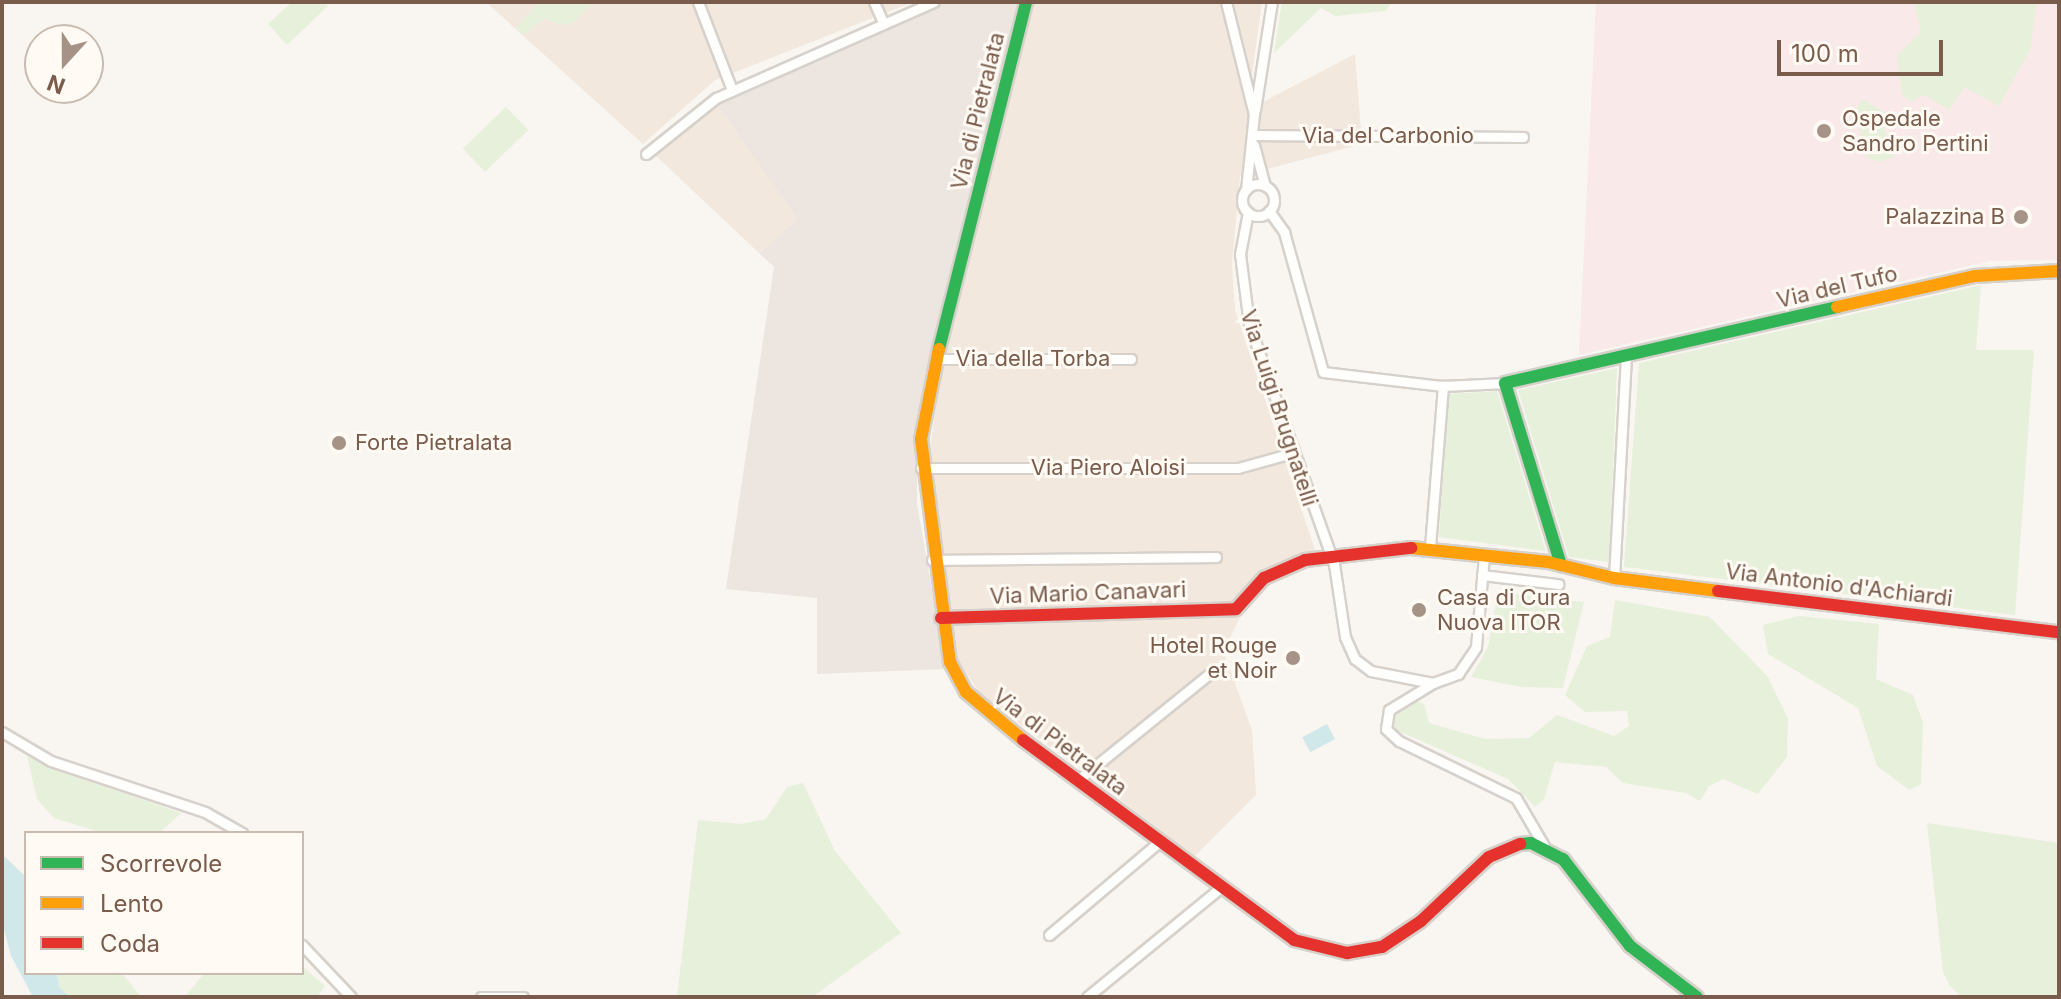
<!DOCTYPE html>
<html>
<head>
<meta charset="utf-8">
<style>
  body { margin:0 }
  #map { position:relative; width:2061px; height:999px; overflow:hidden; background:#f9f5f0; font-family:Inter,sans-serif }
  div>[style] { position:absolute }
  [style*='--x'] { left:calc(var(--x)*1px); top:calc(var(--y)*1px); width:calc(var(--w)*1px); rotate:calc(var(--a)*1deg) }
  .residential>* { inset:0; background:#f2e8de }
  .industrial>* { inset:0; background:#ede5e0 }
  .medical>* { inset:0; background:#fae9e9 }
  .green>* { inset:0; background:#e7f0db; transform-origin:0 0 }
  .water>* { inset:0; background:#d0e8ea; transform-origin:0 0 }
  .roads { filter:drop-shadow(2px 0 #d7d1cb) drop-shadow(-2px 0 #d7d1cb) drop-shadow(0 2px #d7d1cb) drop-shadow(0 -2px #d7d1cb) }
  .street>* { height:9px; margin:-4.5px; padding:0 4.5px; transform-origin:4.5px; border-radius:4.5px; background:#fefefd }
  .street>.ring { margin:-4.5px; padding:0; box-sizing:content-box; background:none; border:9px solid #fefefd; border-radius:50% }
  .fast>* { height:12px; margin:-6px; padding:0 6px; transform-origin:6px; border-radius:6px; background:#30b455 }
  .slow>* { height:12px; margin:-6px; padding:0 6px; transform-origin:6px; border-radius:6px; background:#ff9f0a }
  .jam>* { height:12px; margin:-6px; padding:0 6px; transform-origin:6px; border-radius:6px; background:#e5322d }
  .dots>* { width:22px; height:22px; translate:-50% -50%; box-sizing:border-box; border:4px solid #fffaf3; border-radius:50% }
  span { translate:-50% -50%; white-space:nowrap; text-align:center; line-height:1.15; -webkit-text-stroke:6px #fffaf3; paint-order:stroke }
  .street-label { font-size:22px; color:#7a5c4d }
  .poi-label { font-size:22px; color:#7a5c4d }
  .left { translate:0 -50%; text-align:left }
  .right { translate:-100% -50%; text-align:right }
  .frame { position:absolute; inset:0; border:4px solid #7a5c4d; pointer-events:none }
  .legend { position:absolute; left:24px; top:831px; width:280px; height:144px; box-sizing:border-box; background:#fffaf3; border:2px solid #cabbb1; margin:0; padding:10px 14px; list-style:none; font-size:24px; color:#7a5c4d }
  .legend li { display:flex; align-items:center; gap:16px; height:40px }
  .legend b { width:40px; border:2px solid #cabbb1 }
  .north { position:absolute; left:24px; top:24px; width:80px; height:80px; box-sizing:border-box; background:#fffaf3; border:2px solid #cabbb1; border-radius:50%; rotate:201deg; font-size:22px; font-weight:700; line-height:32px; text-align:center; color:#7a5c4d }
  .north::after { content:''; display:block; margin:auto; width:28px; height:36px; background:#a69286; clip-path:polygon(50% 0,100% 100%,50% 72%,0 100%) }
  .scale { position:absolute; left:1777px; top:40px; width:166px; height:36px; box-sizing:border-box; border:4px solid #7a5c4d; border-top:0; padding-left:10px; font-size:24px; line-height:28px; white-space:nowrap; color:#7a5c4d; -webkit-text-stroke:6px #fffaf3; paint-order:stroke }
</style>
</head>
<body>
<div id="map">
  <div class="residential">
    <div style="clip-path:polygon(486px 2px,913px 2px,715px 80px,643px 144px)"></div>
    <div style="clip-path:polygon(1034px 2px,1262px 2px,1251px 82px,1259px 104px,1355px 54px,1362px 144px,1240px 176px,1232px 264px,1235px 310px,1315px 550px,1265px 585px,1242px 613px,1227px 644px,1225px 656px,1252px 730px,1256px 795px,1195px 856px,981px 695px,958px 661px,928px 461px,947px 334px)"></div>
    <div style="clip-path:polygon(715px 102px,799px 219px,759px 253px,654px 154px)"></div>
  </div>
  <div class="industrial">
    <div style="clip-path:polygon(946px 2px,1019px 2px,917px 418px,917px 504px,946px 669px,817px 674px,817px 598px,726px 589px,774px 267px,759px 253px,798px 219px,715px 102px)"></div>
  </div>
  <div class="medical">
    <div style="clip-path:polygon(1596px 2px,2059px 2px,2059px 260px,1990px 261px,1579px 355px)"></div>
  </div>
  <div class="green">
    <div style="clip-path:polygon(292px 2px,329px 5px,287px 45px,268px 24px)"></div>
    <div style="clip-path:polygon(539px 2px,594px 2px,572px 23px,560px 25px,545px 18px,523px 35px,516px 28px)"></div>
    <div style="clip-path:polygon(1282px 2px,1393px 2px,1385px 11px,1335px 16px,1321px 8px,1274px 53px)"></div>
    <div style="clip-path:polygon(1914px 2px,2037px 2px,2030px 50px,1999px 106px,1964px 87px,1949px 110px,1924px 95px,1912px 101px,1902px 95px,1897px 55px,1921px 32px)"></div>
    <div style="clip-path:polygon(1863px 99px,1890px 116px,1883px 124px,1894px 157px,1880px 162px,1868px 158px,1854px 111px)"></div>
    <div style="left:506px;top:107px;width:32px;height:60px;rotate:46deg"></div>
    <div style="clip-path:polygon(1981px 285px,1976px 350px,2034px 350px,2015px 615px,1624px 567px,1639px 363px)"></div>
    <div style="clip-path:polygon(1617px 368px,1609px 562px,1569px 557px,1518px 390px)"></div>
    <div style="clip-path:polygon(1497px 391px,1545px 548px,1545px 551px,1439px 537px,1448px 394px)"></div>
    <div style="clip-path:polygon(1498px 592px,1584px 602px,1563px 688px,1521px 687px,1471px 677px,1488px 647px)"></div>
    <div style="clip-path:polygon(1615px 600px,1710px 617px,1768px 677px,1788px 719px,1787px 757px,1758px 794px,1723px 779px,1709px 786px,1700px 801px,1686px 793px,1623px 783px,1606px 767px,1555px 762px,1544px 799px,1535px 807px,1508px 779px,1396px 730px,1391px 719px,1416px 701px,1424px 704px,1429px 723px,1485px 739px,1529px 738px,1557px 715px,1614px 736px,1629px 726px,1627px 711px,1585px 712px,1565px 695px,1587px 646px,1610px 637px)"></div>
    <div style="clip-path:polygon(1799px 616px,1879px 624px,1876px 679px,1913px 695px,1923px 723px,1921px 784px,1909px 790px,1877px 766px,1858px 708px,1768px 654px,1763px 625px)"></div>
    <div style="clip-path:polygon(27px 756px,83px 779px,181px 813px,159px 833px,102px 833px,54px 818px,37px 799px)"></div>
    <div style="clip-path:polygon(803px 783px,835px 851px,901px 933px,812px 997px,677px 997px,698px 820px,741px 824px,766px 819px,787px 787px)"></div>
    <div style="clip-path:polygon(1927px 823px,2059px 843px,2059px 997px,1962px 997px,1950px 986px,1943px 972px)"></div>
    <div style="clip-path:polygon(302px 966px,325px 986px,317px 997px,185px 997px,204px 973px,302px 973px)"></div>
    <div style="clip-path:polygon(57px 973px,122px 973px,141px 997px,70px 997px,59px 987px)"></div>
  </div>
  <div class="water">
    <div style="left:1327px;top:724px;width:17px;height:28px;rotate:62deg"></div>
    <div style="clip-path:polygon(2px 854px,26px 877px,26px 973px,57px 973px,59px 987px,70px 997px,33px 997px,11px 956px,2px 922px)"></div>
  </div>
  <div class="roads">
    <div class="street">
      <div style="--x:698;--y:2;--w:94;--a:68.9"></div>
      <div style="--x:874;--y:2;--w:24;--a:66"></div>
      <div style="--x:1226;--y:2;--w:115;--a:76"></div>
      <div style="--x:1254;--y:114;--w:76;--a:96"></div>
      <div style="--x:1255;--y:110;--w:109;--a:-81.1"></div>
      <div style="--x:1253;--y:135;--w:270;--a:0.4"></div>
      <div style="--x:1254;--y:145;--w:42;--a:75"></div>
      <div style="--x:646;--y:154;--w:90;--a:-38.7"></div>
      <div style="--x:716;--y:98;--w:238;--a:-23.8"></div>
      <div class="ring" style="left:1242px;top:184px;width:23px;height:23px"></div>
      <div style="--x:1269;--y:211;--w:26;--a:54"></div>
      <div style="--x:1284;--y:232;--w:145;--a:74.4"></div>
      <div style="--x:1323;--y:372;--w:121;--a:6.7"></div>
      <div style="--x:1443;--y:386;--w:62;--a:-2.8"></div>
      <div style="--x:1248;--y:212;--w:43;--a:100.8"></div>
      <div style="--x:1240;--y:254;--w:71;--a:82.7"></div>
      <div style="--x:1249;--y:324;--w:255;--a:70.5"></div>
      <div style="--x:1334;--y:564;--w:74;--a:81.4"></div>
      <div style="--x:1345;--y:637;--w:24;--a:66"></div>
      <div style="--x:1355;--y:659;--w:20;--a:37"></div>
      <div style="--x:1371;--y:671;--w:63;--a:11"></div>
      <div style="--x:1433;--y:683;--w:27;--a:-20"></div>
      <div style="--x:1458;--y:674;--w:32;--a:-56"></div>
      <div style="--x:1476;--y:647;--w:92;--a:-85"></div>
      <div style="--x:936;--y:359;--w:195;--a:0"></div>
      <div style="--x:921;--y:468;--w:317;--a:0"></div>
      <div style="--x:1238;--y:468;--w:56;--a:-15.5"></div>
      <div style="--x:1430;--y:547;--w:162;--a:-85.4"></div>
      <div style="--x:932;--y:560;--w:284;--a:-0.6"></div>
      <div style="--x:1482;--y:575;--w:77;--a:6.8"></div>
      <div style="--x:1614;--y:578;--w:223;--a:-86.9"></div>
      <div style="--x:1433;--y:683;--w:52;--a:148.5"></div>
      <div style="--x:1389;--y:710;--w:19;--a:99"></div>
      <div style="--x:1386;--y:729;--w:18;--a:43"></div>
      <div style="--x:1399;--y:741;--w:130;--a:26"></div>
      <div style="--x:1516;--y:798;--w:56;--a:59.7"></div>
      <div style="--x:2;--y:732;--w:57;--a:30.6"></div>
      <div style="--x:51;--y:761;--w:162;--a:18.3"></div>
      <div style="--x:205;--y:812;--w:43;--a:29.6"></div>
      <div style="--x:1077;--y:781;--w:169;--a:-39"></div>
      <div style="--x:1049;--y:935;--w:144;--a:-40.2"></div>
      <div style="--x:302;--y:945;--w:71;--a:46.7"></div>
      <div style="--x:481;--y:997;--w:42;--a:0"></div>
      <div style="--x:1087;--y:997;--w:172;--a:-39.3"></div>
    </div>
    <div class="fast">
      <div style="--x:939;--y:349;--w:358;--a:-75.9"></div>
      <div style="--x:1561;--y:565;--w:190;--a:-107.1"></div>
      <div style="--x:1505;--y:383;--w:341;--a:-12.9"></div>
      <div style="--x:1520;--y:844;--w:11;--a:-5"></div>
      <div style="--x:1531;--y:843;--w:36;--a:27"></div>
      <div style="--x:1563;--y:859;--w:110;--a:52.4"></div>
      <div style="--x:1630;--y:946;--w:84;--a:37.3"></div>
    </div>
    <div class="slow">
      <div style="--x:1837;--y:307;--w:141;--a:-12.7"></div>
      <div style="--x:1975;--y:276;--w:84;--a:-3.4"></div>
      <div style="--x:939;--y:349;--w:92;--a:101.3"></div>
      <div style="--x:921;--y:439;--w:225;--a:82.6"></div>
      <div style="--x:950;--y:662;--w:34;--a:62"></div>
      <div style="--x:966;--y:692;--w:75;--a:40.1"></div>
      <div style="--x:1411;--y:548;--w:138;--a:5.8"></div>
      <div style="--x:1548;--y:562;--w:68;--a:13.6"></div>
      <div style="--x:1614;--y:578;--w:105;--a:7.1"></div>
    </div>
    <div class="jam">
      <div style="--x:1718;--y:591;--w:343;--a:6.9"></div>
      <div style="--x:941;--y:618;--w:295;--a:-1.7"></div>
      <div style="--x:1236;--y:609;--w:42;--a:-47.9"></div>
      <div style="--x:1264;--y:578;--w:45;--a:-23.7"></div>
      <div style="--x:1305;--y:560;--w:107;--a:-6.5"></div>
      <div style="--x:1023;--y:740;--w:337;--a:36.4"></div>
      <div style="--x:1294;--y:940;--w:55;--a:13.8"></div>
      <div style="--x:1347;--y:953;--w:36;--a:-10"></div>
      <div style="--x:1382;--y:947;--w:47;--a:-33.7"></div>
      <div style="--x:1421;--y:921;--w:93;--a:-43.3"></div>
      <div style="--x:1489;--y:857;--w:34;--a:-23"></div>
    </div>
  </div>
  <div class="dots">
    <div style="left:1824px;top:131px;background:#a69286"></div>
    <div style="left:2021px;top:217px;background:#a69286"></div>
    <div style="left:339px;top:443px;background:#a69286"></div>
    <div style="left:1419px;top:610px;background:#a69286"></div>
    <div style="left:1293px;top:658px;background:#a69286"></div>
  </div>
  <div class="street-label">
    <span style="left:978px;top:111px;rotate:-76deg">Via di Pietralata</span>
    <span style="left:1388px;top:136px">Via del Carbonio</span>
    <span style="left:1837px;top:287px;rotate:-13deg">Via del Tufo</span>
    <span style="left:1033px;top:359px">Via della Torba</span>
    <span style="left:1279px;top:408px;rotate:72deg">Via Luigi Brugnatelli</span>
    <span style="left:1108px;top:468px">Via Piero Aloisi</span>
    <span style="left:1839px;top:585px;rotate:7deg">Via Antonio d'Achiardi</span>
    <span style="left:1088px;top:593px;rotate:-2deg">Via Mario Canavari</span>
    <span style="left:1060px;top:742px;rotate:37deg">Via di Pietralata</span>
  </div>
  <div class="poi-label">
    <span class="left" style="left:1842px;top:131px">Ospedale<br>Sandro Pertini</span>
    <span class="right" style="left:2005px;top:217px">Palazzina B</span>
    <span class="left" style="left:355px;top:443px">Forte Pietralata</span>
    <span class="left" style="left:1437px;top:610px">Casa di Cura<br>Nuova ITOR</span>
    <span class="right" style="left:1277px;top:658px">Hotel Rouge<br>et Noir</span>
  </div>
  <div class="frame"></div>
  <ul class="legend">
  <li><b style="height:10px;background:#30b455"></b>Scorrevole</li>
  <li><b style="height:10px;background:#ff9f0a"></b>Lento</li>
  <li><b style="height:10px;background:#e5322d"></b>Coda</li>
  </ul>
  <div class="north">N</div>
  <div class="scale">100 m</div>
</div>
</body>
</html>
